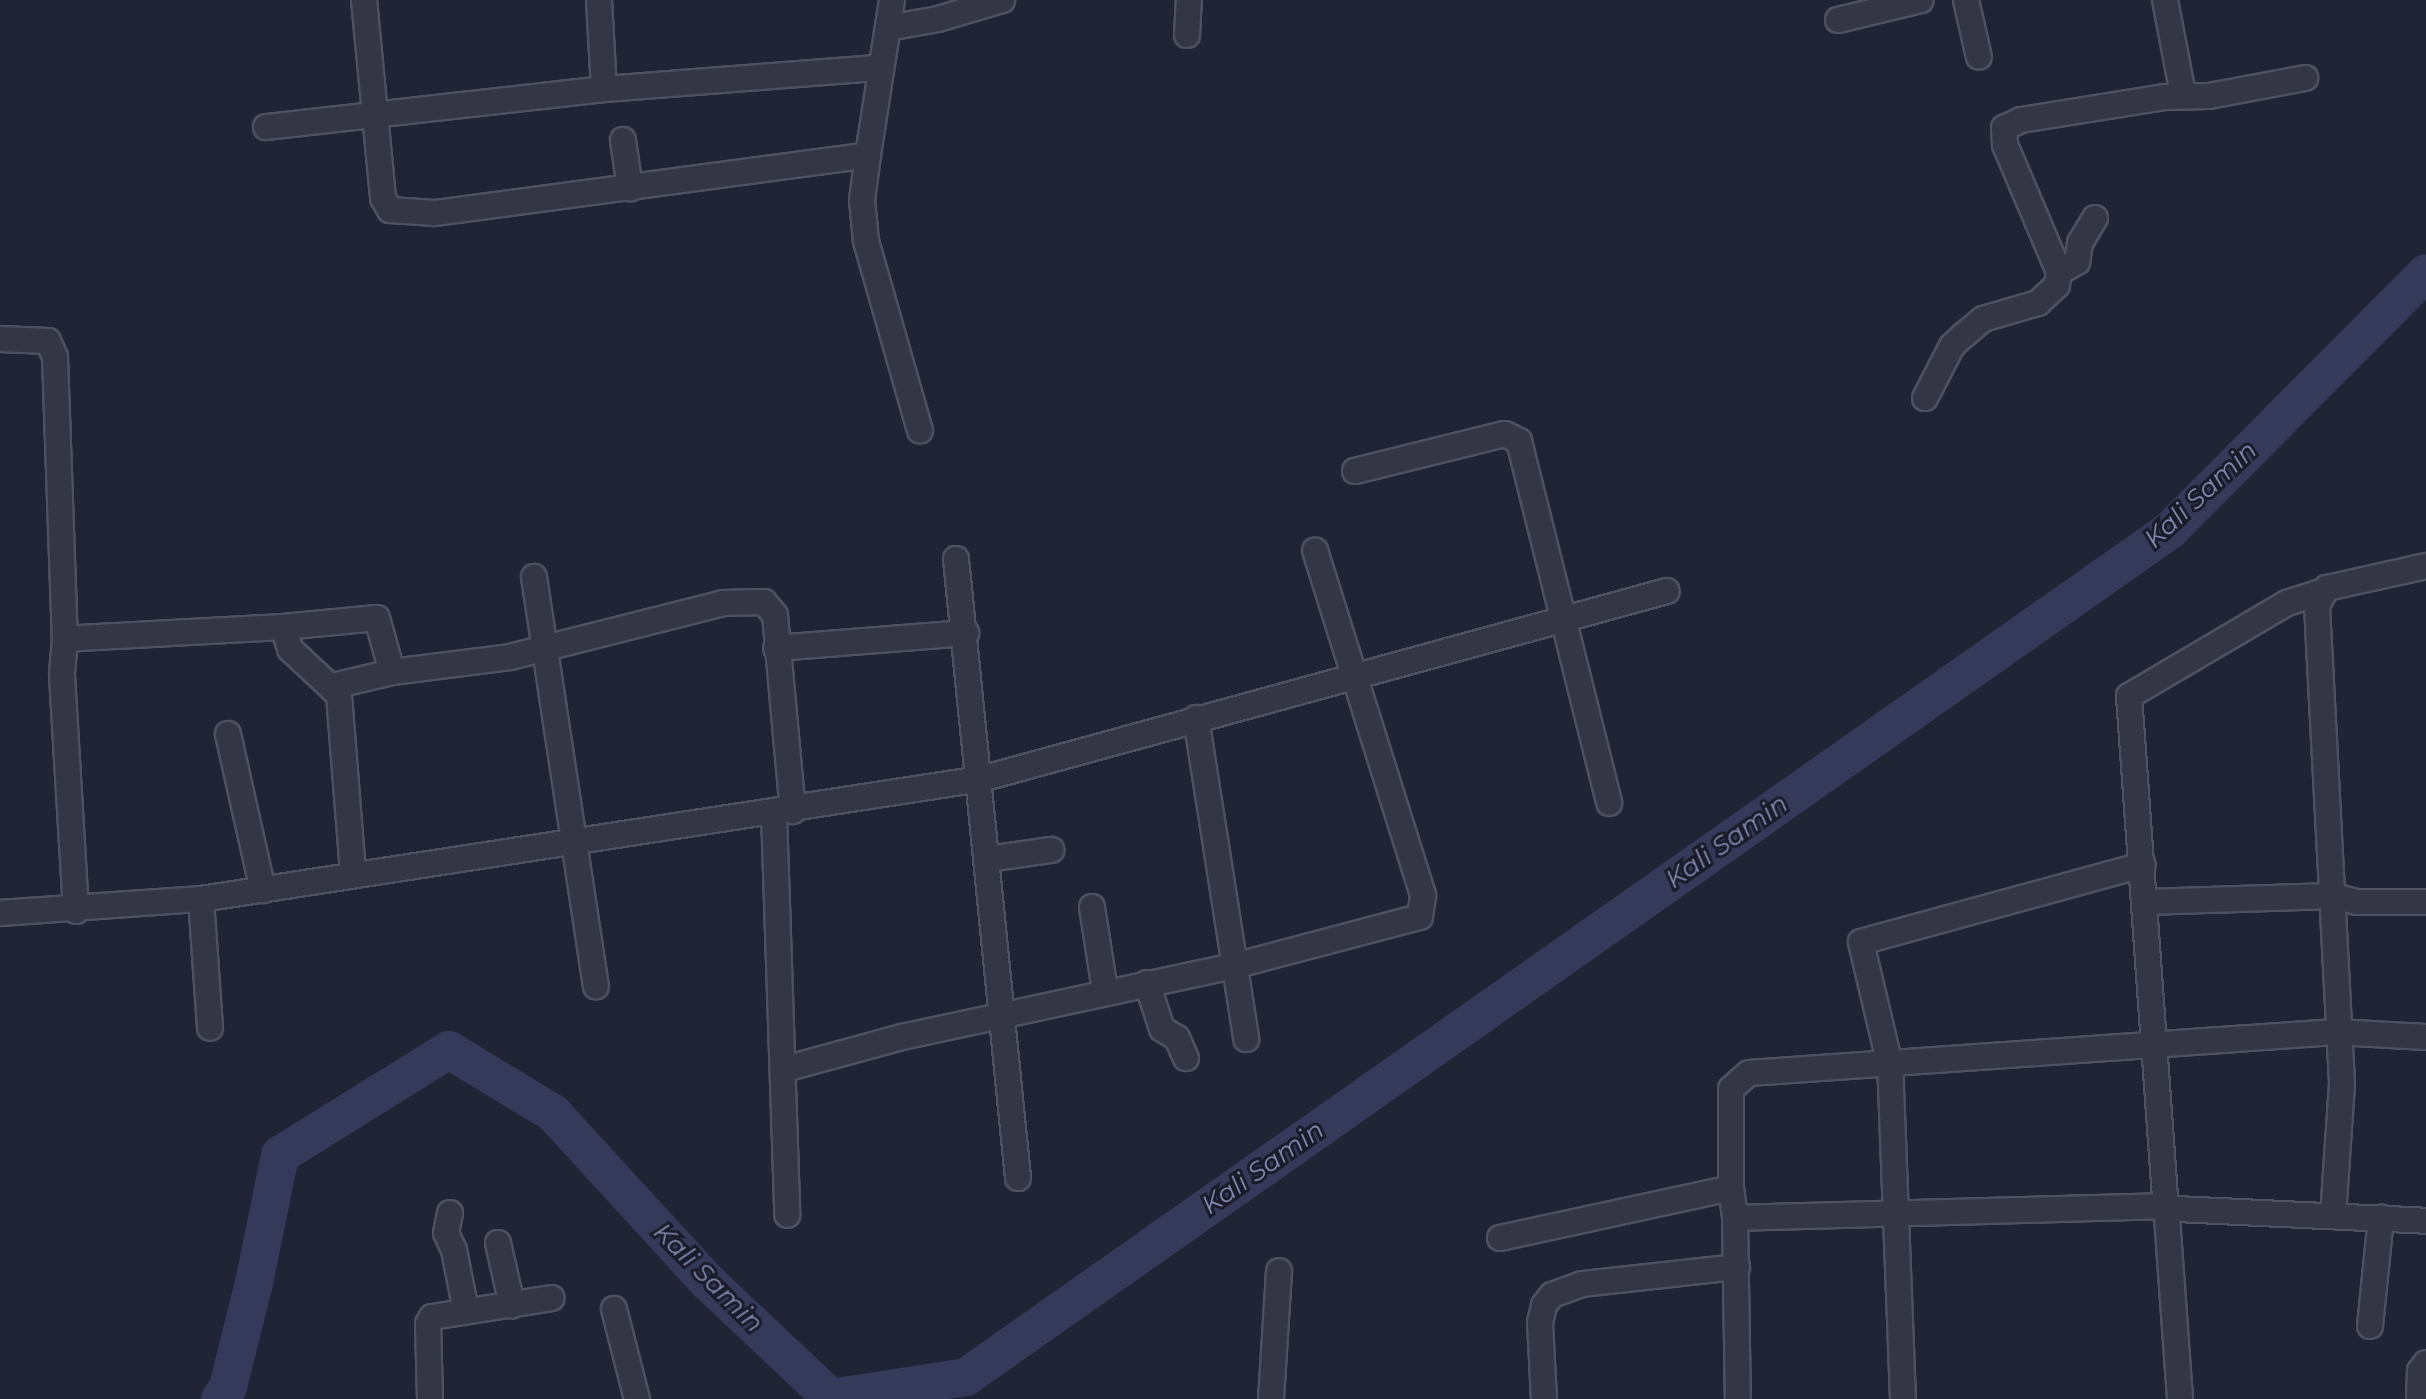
<!DOCTYPE html>
<html>
<head>
<meta charset="utf-8">
<style>
  body { margin:0 }
  #map { position:relative; width:2426px; height:1399px; overflow:hidden; background:#212434; font-family:Montserrat,sans-serif }
  div>[style] { position:absolute }
  [style*='--x'] { left:calc(var(--x)*1px); top:calc(var(--y)*1px); width:calc(var(--w)*1px); rotate:calc(var(--a)*1deg) }
  .river>* { height:38px; margin:-19px; padding:0 19px; transform-origin:19px; border-radius:19px; background:#363a5a }
  .roads { filter:drop-shadow(2px 0 #4e5160) drop-shadow(-2px 0 #4e5160) drop-shadow(0 2px #4e5160) drop-shadow(0 -2px #4e5160) }
  .street>* { height:24px; margin:-12px; padding:0 12px; transform-origin:12px; border-radius:12px; background:#343645 }
  span { translate:-50% -50%; white-space:nowrap; text-align:center; line-height:1.15; -webkit-text-stroke:6px #1a1c29; paint-order:stroke }
  .water-label { font-size:26px; color:#8086ad; font-style:italic }
</style>
</head>
<body>
<div id="map">
  <div class="river">
    <div style="--x:220;--y:1399;--w:14;--a:-56"></div>
    <div style="--x:228;--y:1387;--w:107;--a:-76"></div>
    <div style="--x:254;--y:1283;--w:131;--a:-78.5"></div>
    <div style="--x:280;--y:1155;--w:199;--a:-31.9"></div>
    <div style="--x:449;--y:1050;--w:122;--a:31.2"></div>
    <div style="--x:553;--y:1113;--w:231;--a:47.5"></div>
    <div style="--x:709;--y:1283;--w:168;--a:43.3"></div>
    <div style="--x:831;--y:1398;--w:137;--a:-8.8"></div>
    <div style="--x:966;--y:1377;--w:1471;--a:-35.12"></div>
    <div style="--x:2169;--y:531;--w:364;--a:-45.1"></div>
  </div>
  <div class="roads">
    <div class="street">
      <div style="--x:364;--y:0;--w:199;--a:84.5"></div>
      <div style="--x:383;--y:198;--w:14;--a:60"></div>
      <div style="--x:390;--y:210;--w:45;--a:3.8"></div>
      <div style="--x:435;--y:213;--w:437;--a:-7.6"></div>
      <div style="--x:868;--y:155;--w:157;--a:-81.2"></div>
      <div style="--x:599;--y:0;--w:89;--a:86.8"></div>
      <div style="--x:604;--y:89;--w:277;--a:-4.4"></div>
      <div style="--x:1966;--y:0;--w:58;--a:77.2"></div>
      <div style="--x:2165;--y:0;--w:96;--a:79.2"></div>
      <div style="--x:1838;--y:20;--w:85;--a:-13.5"></div>
      <div style="--x:888;--y:28;--w:51;--a:-10.2"></div>
      <div style="--x:938;--y:19;--w:67;--a:-16.5"></div>
      <div style="--x:1187;--y:35;--w:35;--a:-87"></div>
      <div style="--x:266;--y:127;--w:340;--a:-6.4"></div>
      <div style="--x:623;--y:140;--w:49;--a:81.7"></div>
      <div style="--x:868;--y:155;--w:45;--a:97.6"></div>
      <div style="--x:862;--y:200;--w:41;--a:84.4"></div>
      <div style="--x:866;--y:241;--w:197;--a:74.1"></div>
      <div style="--x:2059;--y:272;--w:21;--a:-29"></div>
      <div style="--x:2077;--y:262;--w:19;--a:-81"></div>
      <div style="--x:2080;--y:243;--w:29;--a:-59"></div>
      <div style="--x:0;--y:339;--w:48;--a:2.4"></div>
      <div style="--x:48;--y:341;--w:17;--a:66"></div>
      <div style="--x:55;--y:357;--w:283;--a:88"></div>
      <div style="--x:1925;--y:398;--w:59;--a:-62.6"></div>
      <div style="--x:1952;--y:346;--w:16;--a:-43"></div>
      <div style="--x:1964;--y:335;--w:25;--a:-40"></div>
      <div style="--x:1983;--y:319;--w:57;--a:-16.2"></div>
      <div style="--x:2038;--y:303;--w:26;--a:-43"></div>
      <div style="--x:2057;--y:285;--w:13;--a:-81"></div>
      <div style="--x:2059;--y:272;--w:138;--a:-113"></div>
      <div style="--x:2005;--y:145;--w:17;--a:-93"></div>
      <div style="--x:2004;--y:128;--w:19;--a:-25"></div>
      <div style="--x:2021;--y:120;--w:145;--a:-9.1"></div>
      <div style="--x:2164;--y:97;--w:45;--a:-1.3"></div>
      <div style="--x:2209;--y:96;--w:98;--a:-10.6"></div>
      <div style="--x:1355;--y:471;--w:154;--a:-13.9"></div>
      <div style="--x:1505;--y:434;--w:16;--a:27"></div>
      <div style="--x:1519;--y:441;--w:373;--a:76"></div>
      <div style="--x:956;--y:559;--w:622;--a:84.28"></div>
      <div style="--x:534;--y:577;--w:414;--a:81.4"></div>
      <div style="--x:283;--y:627;--w:94;--a:-5.5"></div>
      <div style="--x:377;--y:618;--w:56;--a:74.5"></div>
      <div style="--x:776;--y:648;--w:191;--a:-4.5"></div>
      <div style="--x:333;--y:686;--w:61;--a:-13.3"></div>
      <div style="--x:392;--y:672;--w:119;--a:-7.2"></div>
      <div style="--x:510;--y:657;--w:220;--a:-14.2"></div>
      <div style="--x:723;--y:603;--w:41;--a:-1.4"></div>
      <div style="--x:764;--y:602;--w:17;--a:50"></div>
      <div style="--x:775;--y:615;--w:197;--a:84.8"></div>
      <div style="--x:1196;--y:718;--w:325;--a:81.1"></div>
      <div style="--x:228;--y:734;--w:160;--a:77.4"></div>
      <div style="--x:774;--y:813;--w:402;--a:88.1"></div>
      <div style="--x:989;--y:859;--w:63;--a:-8.3"></div>
      <div style="--x:201;--y:899;--w:129;--a:86"></div>
      <div style="--x:2145;--y:902;--w:188;--a:-1.8"></div>
      <div style="--x:2333;--y:896;--w:25;--a:14"></div>
      <div style="--x:2357;--y:902;--w:69;--a:0"></div>
      <div style="--x:1092;--y:907;--w:85;--a:81.2"></div>
      <div style="--x:76;--y:911;--w:238;--a:-93.4"></div>
      <div style="--x:62;--y:673;--w:33;--a:-85"></div>
      <div style="--x:65;--y:640;--w:14;--a:-8"></div>
      <div style="--x:79;--y:638;--w:204;--a:-3.1"></div>
      <div style="--x:283;--y:627;--w:23;--a:72"></div>
      <div style="--x:290;--y:649;--w:67;--a:43.2"></div>
      <div style="--x:339;--y:695;--w:178;--a:85.5"></div>
      <div style="--x:0;--y:913;--w:201;--a:-4"></div>
      <div style="--x:201;--y:899;--w:789;--a:-8.75"></div>
      <div style="--x:981;--y:779;--w:711;--a:-15.33"></div>
      <div style="--x:1147;--y:983;--w:48;--a:71.9"></div>
      <div style="--x:1162;--y:1029;--w:17;--a:31"></div>
      <div style="--x:1177;--y:1038;--w:22;--a:66"></div>
      <div style="--x:785;--y:1069;--w:121;--a:-15.3"></div>
      <div style="--x:902;--y:1037;--w:340;--a:-12.1"></div>
      <div style="--x:1234;--y:966;--w:192;--a:-14.8"></div>
      <div style="--x:1420;--y:917;--w:22;--a:-82"></div>
      <div style="--x:1423;--y:895;--w:361;--a:-107.4"></div>
      <div style="--x:1731;--y:1188;--w:99;--a:-90"></div>
      <div style="--x:1731;--y:1089;--w:24;--a:-42"></div>
      <div style="--x:1749;--y:1073;--w:588;--a:-4"></div>
      <div style="--x:2336;--y:1032;--w:90;--a:3.2"></div>
      <div style="--x:2165;--y:1197;--w:502;--a:-94.11"></div>
      <div style="--x:2129;--y:696;--w:183;--a:-30.5"></div>
      <div style="--x:2287;--y:603;--w:39;--a:-18"></div>
      <div style="--x:2176;--y:1209;--w:250;--a:2.7"></div>
      <div style="--x:450;--y:1213;--w:20;--a:101"></div>
      <div style="--x:446;--y:1233;--w:19;--a:65"></div>
      <div style="--x:454;--y:1250;--w:62;--a:78.9"></div>
      <div style="--x:2333;--y:1216;--w:133;--a:-86.1"></div>
      <div style="--x:2342;--y:1083;--w:479;--a:-93"></div>
      <div style="--x:2317;--y:605;--w:20;--a:-60"></div>
      <div style="--x:2327;--y:588;--w:101;--a:-12.5"></div>
      <div style="--x:2167;--y:1217;--w:182;--a:85.9"></div>
      <div style="--x:1735;--y:1218;--w:181;--a:89.1"></div>
      <div style="--x:1500;--y:1238;--w:236;--a:-12.2"></div>
      <div style="--x:1731;--y:1188;--w:30;--a:82"></div>
      <div style="--x:1735;--y:1218;--w:421;--a:-1.6"></div>
      <div style="--x:498;--y:1243;--w:64;--a:77.3"></div>
      <div style="--x:614;--y:1309;--w:93;--a:75.7"></div>
      <div style="--x:2370;--y:1326;--w:109;--a:-84.2"></div>
      <div style="--x:430;--y:1399;--w:75;--a:-91.5"></div>
      <div style="--x:428;--y:1324;--w:8;--a:-60"></div>
      <div style="--x:432;--y:1317;--w:121;--a:-9"></div>
      <div style="--x:1271;--y:1399;--w:128;--a:-86.4"></div>
      <div style="--x:1544;--y:1399;--w:76;--a:-93"></div>
      <div style="--x:1540;--y:1323;--w:18;--a:-77"></div>
      <div style="--x:1544;--y:1305;--w:13;--a:-51"></div>
      <div style="--x:1552;--y:1295;--w:32;--a:-20"></div>
      <div style="--x:1582;--y:1284;--w:156;--a:-6.3"></div>
      <div style="--x:1903;--y:1399;--w:334;--a:-92.2"></div>
      <div style="--x:1890;--y:1065;--w:126;--a:-103.3"></div>
      <div style="--x:1861;--y:942;--w:292;--a:-15.3"></div>
      <div style="--x:2419;--y:1399;--w:28;--a:-88"></div>
      <div style="--x:2420;--y:1371;--w:10;--a:-53"></div>
    </div>
  </div>
  <div class="water-label">
    <span style="left:2201px;top:495px;rotate:-43deg">Kali Samin</span>
    <span style="left:1727px;top:842px;rotate:-35deg">Kali Samin</span>
    <span style="left:1263px;top:1168px;rotate:-35deg">Kali Samin</span>
    <span style="left:708px;top:1278px;rotate:45deg">Kali Samin</span>
  </div>
</div>
</body>
</html>
